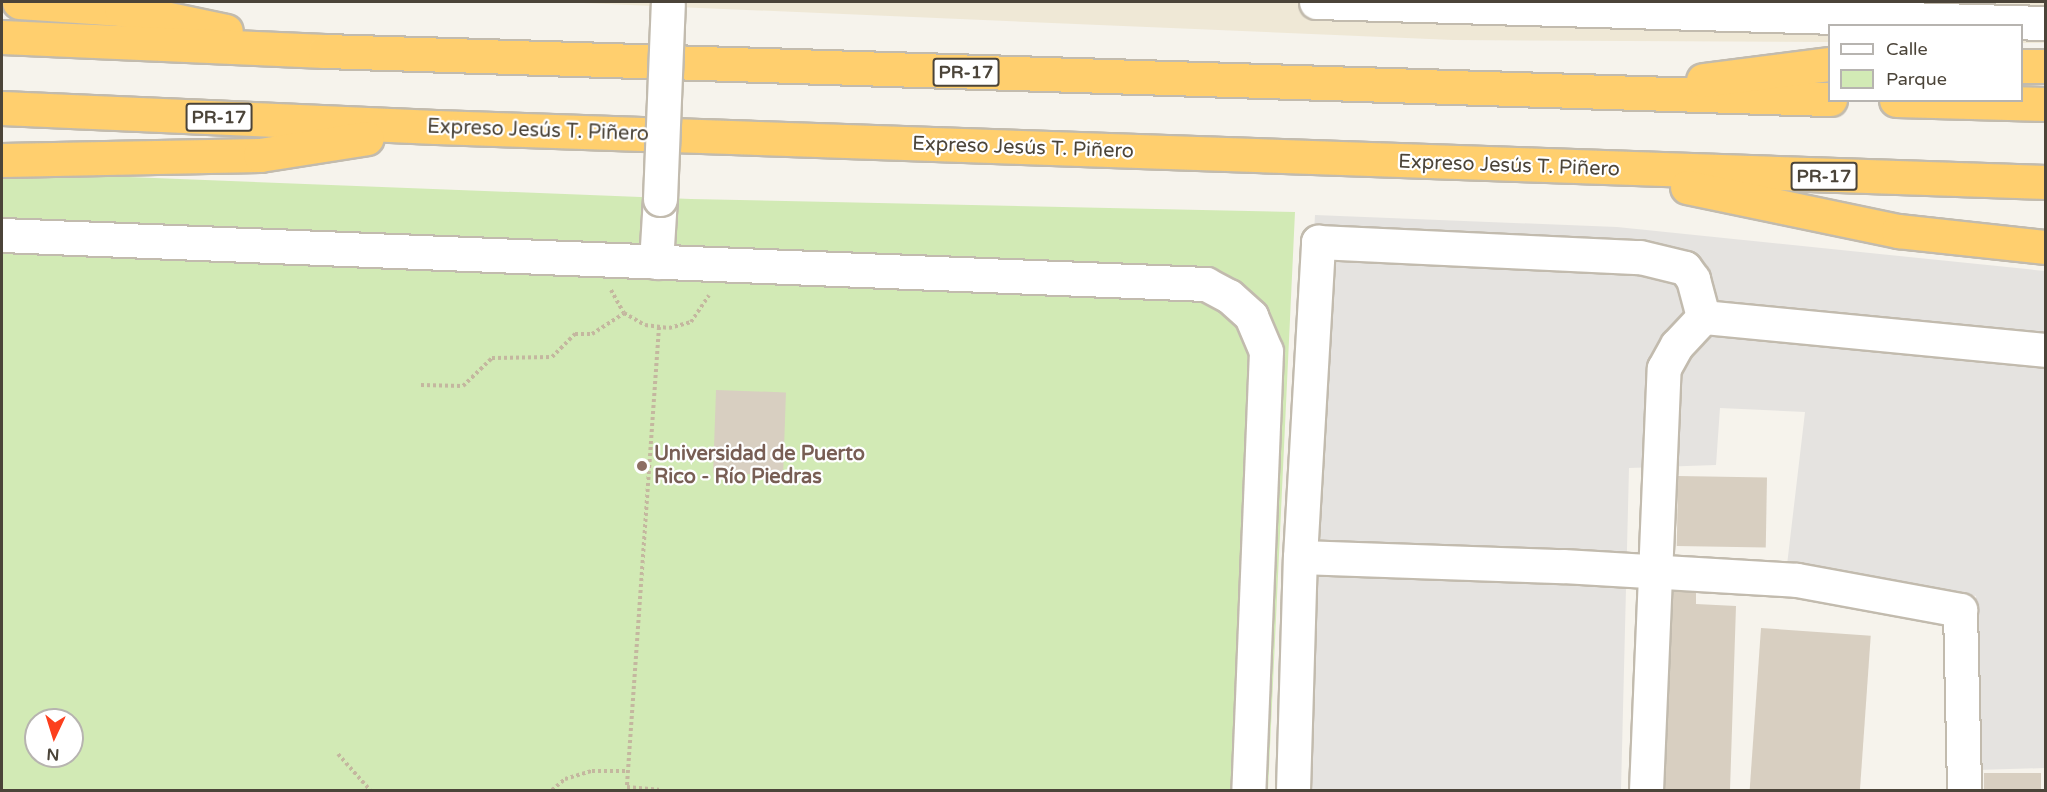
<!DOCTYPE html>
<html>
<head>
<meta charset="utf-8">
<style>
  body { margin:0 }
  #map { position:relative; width:2047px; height:792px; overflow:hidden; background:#f6f3ec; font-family:"Varela Round",sans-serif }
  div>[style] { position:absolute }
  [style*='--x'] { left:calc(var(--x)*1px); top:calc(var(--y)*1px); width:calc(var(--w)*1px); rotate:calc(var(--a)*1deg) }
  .education>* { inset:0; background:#efe8d6 }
  .green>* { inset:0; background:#d2eab5 }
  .parking>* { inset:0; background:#e5e3e0 }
  .building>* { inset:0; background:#d8cfc1; transform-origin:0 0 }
  .path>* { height:4px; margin-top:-2px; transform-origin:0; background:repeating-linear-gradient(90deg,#c4b79f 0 3px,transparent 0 6px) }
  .roads { filter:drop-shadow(2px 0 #c2bbae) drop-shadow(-2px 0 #c2bbae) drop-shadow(0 2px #c2bbae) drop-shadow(0 -2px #c2bbae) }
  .minor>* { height:33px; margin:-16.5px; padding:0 16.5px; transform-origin:16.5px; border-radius:16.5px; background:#fff }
  .highway>* { height:33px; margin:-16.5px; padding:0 16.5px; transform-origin:16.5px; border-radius:16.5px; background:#ffcf6e }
  .bridges { filter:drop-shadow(2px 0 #c2bbae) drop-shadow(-2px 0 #c2bbae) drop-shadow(0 2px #c2bbae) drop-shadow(0 -2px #c2bbae) }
  .minor-bridge>* { height:33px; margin:-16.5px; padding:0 16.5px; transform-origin:16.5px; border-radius:16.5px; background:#fff }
  .dots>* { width:16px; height:16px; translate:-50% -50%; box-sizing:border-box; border:3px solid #fff; border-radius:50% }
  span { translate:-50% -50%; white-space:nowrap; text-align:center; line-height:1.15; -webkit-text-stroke:4.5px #fff; paint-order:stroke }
  .shield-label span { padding:2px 4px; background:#fff; border:2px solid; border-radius:4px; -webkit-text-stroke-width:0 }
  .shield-label { font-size:18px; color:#4b4439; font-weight:700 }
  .street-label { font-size:20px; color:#4b4439 }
  .education-label { font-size:20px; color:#785e54; font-weight:700 }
  .left { translate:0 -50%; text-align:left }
  .frame { position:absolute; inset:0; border:3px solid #4b4439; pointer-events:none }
  .legend { position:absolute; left:1828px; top:24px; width:195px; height:78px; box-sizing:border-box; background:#fff; border:2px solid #b7b4b0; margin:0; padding:8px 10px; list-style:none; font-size:18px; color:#4b4439 }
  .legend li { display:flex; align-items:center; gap:12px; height:30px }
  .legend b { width:30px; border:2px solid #b7b4b0 }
  .north { position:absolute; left:24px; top:708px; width:60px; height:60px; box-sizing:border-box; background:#fff; border:2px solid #b7b4b0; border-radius:50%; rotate:184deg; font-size:16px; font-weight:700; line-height:24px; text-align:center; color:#4b4439 }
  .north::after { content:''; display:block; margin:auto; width:21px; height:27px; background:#fc3f1d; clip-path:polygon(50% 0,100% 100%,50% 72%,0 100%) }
</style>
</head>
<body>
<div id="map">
  <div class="education">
    <div style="clip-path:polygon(560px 2px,2045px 2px,2046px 43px,2022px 43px,2022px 26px,1830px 26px,1829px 42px,1453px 40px)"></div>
  </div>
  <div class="green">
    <div style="clip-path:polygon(evenodd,2px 172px,691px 199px,1295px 212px,1268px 790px,2px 790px,2px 172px,36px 720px,72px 720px,72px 756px,36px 756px,36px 720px)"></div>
  </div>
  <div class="parking">
    <div style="clip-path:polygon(1315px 215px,1617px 227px,2045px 271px,2045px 768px,1977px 770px,1976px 596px,1787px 565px,1805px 412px,1720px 408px,1716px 465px,1629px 468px,1621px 790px,1282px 790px)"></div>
  </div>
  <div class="building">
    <div style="left:716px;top:390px;width:70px;height:83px;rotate:2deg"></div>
    <div style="left:1678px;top:476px;width:89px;height:70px;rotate:1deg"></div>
    <div style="clip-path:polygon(1666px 586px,1696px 587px,1696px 604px,1736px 606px,1730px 790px,1659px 790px)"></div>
    <div style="left:1761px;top:628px;width:110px;height:162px;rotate:4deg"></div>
    <div style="left:1984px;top:773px;width:57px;height:17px"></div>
  </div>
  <div class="path">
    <div style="--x:611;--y:290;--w:26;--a:61"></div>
    <div style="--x:624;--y:313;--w:24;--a:30"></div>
    <div style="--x:645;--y:325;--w:24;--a:7"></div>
    <div style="--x:669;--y:328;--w:23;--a:-15"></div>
    <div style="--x:691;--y:322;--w:32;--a:-56"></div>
    <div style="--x:659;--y:327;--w:461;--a:94"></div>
    <div style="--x:627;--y:787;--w:32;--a:5"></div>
    <div style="--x:421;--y:385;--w:42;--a:1.4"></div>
    <div style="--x:463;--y:386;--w:40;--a:-44"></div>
    <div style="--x:492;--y:358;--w:60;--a:-1"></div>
    <div style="--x:552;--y:357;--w:33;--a:-45"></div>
    <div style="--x:575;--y:334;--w:17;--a:0"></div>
    <div style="--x:592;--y:334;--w:38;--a:-33"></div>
    <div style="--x:338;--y:754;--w:48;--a:48.4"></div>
    <div style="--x:552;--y:790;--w:17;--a:-40"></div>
    <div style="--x:565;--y:779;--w:28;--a:-17"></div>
    <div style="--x:592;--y:771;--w:36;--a:0"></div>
  </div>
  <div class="roads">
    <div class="minor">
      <div style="--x:1316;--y:2;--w:730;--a:1.65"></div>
      <div style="--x:2;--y:235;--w:1205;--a:2.33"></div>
      <div style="--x:1206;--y:284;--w:26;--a:28"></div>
      <div style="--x:1229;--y:296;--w:30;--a:42"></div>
      <div style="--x:1251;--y:316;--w:38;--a:67"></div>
      <div style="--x:1266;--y:351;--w:439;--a:92.3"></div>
      <div style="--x:656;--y:262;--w:63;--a:-86.4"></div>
      <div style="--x:1300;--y:557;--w:263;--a:2"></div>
      <div style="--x:1563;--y:566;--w:234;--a:3.4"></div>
      <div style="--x:1797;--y:580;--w:166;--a:10.4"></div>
      <div style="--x:1960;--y:610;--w:180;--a:88.7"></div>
      <div style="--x:1293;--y:790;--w:233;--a:-88.3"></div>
      <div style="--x:1300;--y:557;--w:316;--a:-86.7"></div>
      <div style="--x:1318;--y:242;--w:322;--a:2.7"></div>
      <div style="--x:1640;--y:257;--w:46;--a:13.7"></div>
      <div style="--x:1685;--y:268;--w:14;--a:54"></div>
      <div style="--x:1693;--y:279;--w:39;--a:75"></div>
      <div style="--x:1703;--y:317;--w:345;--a:5.5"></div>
      <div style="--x:1646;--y:790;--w:422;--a:-87.6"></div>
      <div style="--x:1664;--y:368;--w:26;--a:-61"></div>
      <div style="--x:1677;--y:345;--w:38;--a:-47"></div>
    </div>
    <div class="highway">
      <div style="--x:19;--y:2;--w:102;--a:3.9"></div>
      <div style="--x:121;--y:9;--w:107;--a:11.8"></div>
      <div style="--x:2;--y:37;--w:323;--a:2.5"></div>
      <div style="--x:325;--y:51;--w:1506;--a:1.83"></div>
      <div style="--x:2022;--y:66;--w:24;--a:0"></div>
      <div style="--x:1703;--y:80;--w:128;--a:-7.2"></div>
      <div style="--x:1896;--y:100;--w:150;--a:1.5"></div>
      <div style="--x:2;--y:108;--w:434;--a:2.5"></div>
      <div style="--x:436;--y:127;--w:1611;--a:1.96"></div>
      <div style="--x:2;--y:160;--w:258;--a:-1.1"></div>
      <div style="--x:260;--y:155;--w:108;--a:-9"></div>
      <div style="--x:1687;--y:187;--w:216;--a:11.8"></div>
      <div style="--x:1898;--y:231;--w:149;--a:6.2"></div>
    </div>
  </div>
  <div class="bridges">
    <div class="minor-bridge">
      <div style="--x:660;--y:199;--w:195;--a:-87.7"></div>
    </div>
  </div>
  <div class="dots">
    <div style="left:642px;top:466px;background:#8d6e63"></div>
  </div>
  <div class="shield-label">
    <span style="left:966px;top:72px">PR-17</span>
    <span style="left:219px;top:117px">PR-17</span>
    <span style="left:1824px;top:176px">PR-17</span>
  </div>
  <div class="street-label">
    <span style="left:538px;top:131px;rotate:2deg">Expreso Jesús T. Piñero</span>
    <span style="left:1023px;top:148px;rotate:2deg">Expreso Jesús T. Piñero</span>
    <span style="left:1509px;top:166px;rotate:2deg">Expreso Jesús T. Piñero</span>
  </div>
  <div class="education-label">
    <span class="left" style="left:654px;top:466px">Universidad de Puerto<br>Rico - Río Piedras</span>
  </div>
  <div class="frame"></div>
  <ul class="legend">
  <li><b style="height:8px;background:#fff"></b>Calle</li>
  <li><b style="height:16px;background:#d2eab5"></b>Parque</li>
  </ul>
  <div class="north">N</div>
</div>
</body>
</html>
